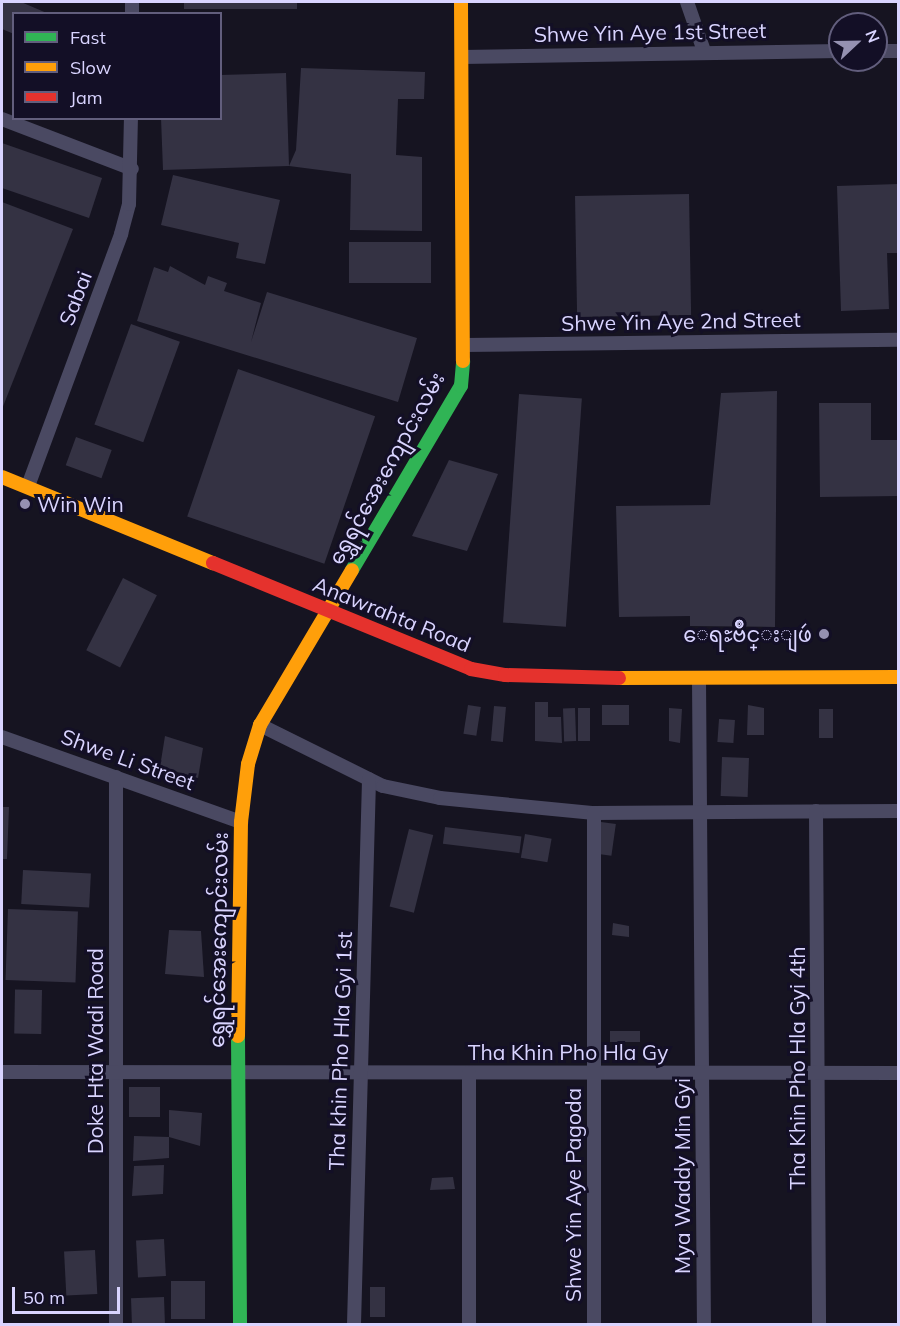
<!DOCTYPE html>
<html>
<head>
<meta charset="utf-8">
<style>
  body { margin:0 }
  #map { position:relative; width:900px; height:1326px; overflow:hidden; background:#161421; font-family:Mulish,"Noto Sans Myanmar",sans-serif }
  div>[style] { position:absolute }
  [style*='--x'] { left:calc(var(--x)*1px); top:calc(var(--y)*1px); width:calc(var(--w)*1px); rotate:calc(var(--a)*1deg) }
  .building>* { inset:0; background:#343243; transform-origin:0 0 }
  .street>* { height:14px; margin:-7px; padding:0 7px; transform-origin:7px; border-radius:7px; background:#4a4962 }
  .fast>* { height:14px; margin:-7px; padding:0 7px; transform-origin:7px; border-radius:7px; background:#30b455 }
  .slow>* { height:14px; margin:-7px; padding:0 7px; transform-origin:7px; border-radius:7px; background:#ff9f0a }
  .jam>* { height:14px; margin:-7px; padding:0 7px; transform-origin:7px; border-radius:7px; background:#e5322d }
  .dots>* { width:16px; height:16px; translate:-50% -50%; box-sizing:border-box; border:3px solid #130f26; border-radius:50% }
  span { translate:-50% -50%; white-space:nowrap; text-align:center; line-height:1.15; -webkit-text-stroke:6px #130f26; paint-order:stroke }
  .street-label { font-size:21px; color:#d9d4ff }
  .poi-label { font-size:21px; color:#d9d4ff }
  .left { translate:0 -50%; text-align:left }
  .right { translate:-100% -50%; text-align:right }
  .frame { position:absolute; inset:0; border:3px solid #d9d4ff; pointer-events:none }
  .legend { position:absolute; left:12px; top:12px; width:210px; height:108px; box-sizing:border-box; background:#130f26; border:2px solid #625e7d; margin:0; padding:8px 10px; list-style:none; font-size:18px; color:#d9d4ff }
  .legend li { display:flex; align-items:center; gap:12px; height:30px }
  .legend b { width:30px; border:2px solid #625e7d }
  .north { position:absolute; left:828px; top:12px; width:60px; height:60px; box-sizing:border-box; background:#130f26; border:2px solid #625e7d; border-radius:50%; rotate:68deg; font-size:16px; font-weight:700; line-height:24px; text-align:center; color:#d9d4ff }
  .north::after { content:''; display:block; margin:auto; width:21px; height:27px; background:#9591b1; clip-path:polygon(50% 0,100% 100%,50% 72%,0 100%) }
  .scale { position:absolute; left:12px; top:1287px; width:108px; height:27px; box-sizing:border-box; border:3px solid #d9d4ff; border-top:0; padding-left:8px; font-size:18px; line-height:21px; white-space:nowrap; color:#d9d4ff; -webkit-text-stroke:4px #130f26; paint-order:stroke }
</style>
</head>
<body>
<div id="map">
  <div class="building">
    <div style="clip-path:polygon(2px 2px,21px 2px,49px 14px,14px 14px,14px 34px,2px 29px)"></div>
    <div style="left:184px;top:2px;width:113px;height:7px"></div>
    <div style="clip-path:polygon(301px 68px,425px 72px,424px 99px,398px 99px,396px 155px,422px 157px,422px 231px,350px 230px,351px 174px,289px 166px,296px 150px)"></div>
    <div style="clip-path:polygon(286px 73px,289px 166px,163px 170px,161px 118px,220px 118px,220px 75px)"></div>
    <div style="clip-path:polygon(2px 143px,102px 178px,89px 218px,2px 188px)"></div>
    <div style="clip-path:polygon(173px 175px,280px 200px,265px 264px,236px 258px,239px 243px,161px 225px)"></div>
    <div style="clip-path:polygon(898px 184px,898px 253px,887px 253px,889px 309px,841px 311px,837px 186px)"></div>
    <div style="left:689px;top:194px;width:121px;height:114px;rotate:89deg"></div>
    <div style="clip-path:polygon(2px 202px,73px 229px,2px 409px)"></div>
    <div style="left:349px;top:242px;width:82px;height:41px"></div>
    <div style="clip-path:polygon(170px 266px,205px 285px,208px 276px,227px 283px,224px 291px,261px 303px,251px 342px,267px 292px,417px 338px,398px 402px,137px 321px,154px 267px,168px 272px)"></div>
    <div style="left:131px;top:324px;width:52px;height:107px;rotate:20deg"></div>
    <div style="left:238px;top:369px;width:145px;height:156px;rotate:19deg"></div>
    <div style="clip-path:polygon(777px 391px,775px 627px,690px 626px,690px 616px,619px 617px,616px 506px,710px 505px,721px 393px)"></div>
    <div style="left:519px;top:394px;width:63px;height:229px;rotate:4deg"></div>
    <div style="clip-path:polygon(819px 403px,871px 403px,871px 440px,898px 440px,898px 496px,820px 497px)"></div>
    <div style="left:76px;top:437px;width:38px;height:30px;rotate:20deg"></div>
    <div style="clip-path:polygon(449px 460px,498px 474px,467px 551px,412px 536px)"></div>
    <div style="left:123px;top:578px;width:38px;height:81px;rotate:27deg"></div>
    <div style="clip-path:polygon(535px 702px,548px 702px,548px 717px,561px 717px,562px 743px,535px 741px)"></div>
    <div style="left:468px;top:705px;width:13px;height:29px;rotate:9deg"></div>
    <div style="left:602px;top:705px;width:27px;height:20px"></div>
    <div style="clip-path:polygon(748px 705px,764px 708px,764px 735px,747px 735px)"></div>
    <div style="left:494px;top:706px;width:12px;height:35px;rotate:5deg"></div>
    <div style="left:575px;top:708px;width:33px;height:12px;rotate:88deg"></div>
    <div style="left:590px;top:708px;width:33px;height:12px;rotate:90deg"></div>
    <div style="clip-path:polygon(669px 708px,682px 709px,680px 743px,669px 741px)"></div>
    <div style="left:819px;top:709px;width:14px;height:29px"></div>
    <div style="left:719px;top:719px;width:16px;height:23px;rotate:4deg"></div>
    <div style="clip-path:polygon(165px 736px,203px 748px,198px 778px,160px 767px)"></div>
    <div style="left:722px;top:757px;width:27px;height:39px;rotate:2deg"></div>
    <div style="clip-path:polygon(2px 807px,9px 807px,7px 859px,2px 859px)"></div>
    <div style="left:601px;top:822px;width:15px;height:32px;rotate:8deg"></div>
    <div style="left:445px;top:827px;width:77px;height:17px;rotate:7deg"></div>
    <div style="left:409px;top:829px;width:25px;height:80px;rotate:14deg"></div>
    <div style="left:525px;top:834px;width:27px;height:24px;rotate:10deg"></div>
    <div style="left:23px;top:870px;width:68px;height:34px;rotate:3deg"></div>
    <div style="left:8px;top:909px;width:70px;height:71px;rotate:2deg"></div>
    <div style="clip-path:polygon(613px 923px,629px 926px,629px 937px,612px 935px)"></div>
    <div style="clip-path:polygon(169px 930px,201px 931px,204px 977px,165px 974px)"></div>
    <div style="left:42px;top:990px;width:44px;height:27px;rotate:91deg"></div>
    <div style="left:610px;top:1031px;width:30px;height:11px"></div>
    <div style="left:129px;top:1087px;width:31px;height:30px"></div>
    <div style="clip-path:polygon(169px 1110px,202px 1113px,200px 1146px,169px 1137px)"></div>
    <div style="clip-path:polygon(134px 1136px,169px 1137px,169px 1158px,133px 1161px)"></div>
    <div style="clip-path:polygon(164px 1165px,163px 1194px,132px 1196px,134px 1166px)"></div>
    <div style="clip-path:polygon(453px 1177px,455px 1189px,430px 1190px,432px 1178px)"></div>
    <div style="left:164px;top:1239px;width:37px;height:28px;rotate:87deg"></div>
    <div style="left:95px;top:1250px;width:44px;height:31px;rotate:87deg"></div>
    <div style="left:171px;top:1281px;width:34px;height:38px"></div>
    <div style="left:370px;top:1287px;width:15px;height:30px"></div>
    <div style="left:164px;top:1297px;width:27px;height:33px;rotate:88deg"></div>
  </div>
  <div class="street">
    <div style="--x:687;--y:2;--w:52;--a:70.9"></div>
    <div style="--x:132;--y:14;--w:12;--a:-90"></div>
    <div style="--x:876;--y:51;--w:22;--a:0"></div>
    <div style="--x:462;--y:57;--w:378;--a:-0.9"></div>
    <div style="--x:2;--y:119;--w:139;--a:21"></div>
    <div style="--x:464;--y:345;--w:434;--a:-0.7"></div>
    <div style="--x:28;--y:486;--w:269;--a:-69.7"></div>
    <div style="--x:121;--y:234;--w:31;--a:-75"></div>
    <div style="--x:129;--y:204;--w:86;--a:-88.7"></div>
    <div style="--x:699;--y:680;--w:644;--a:89.56"></div>
    <div style="--x:260;--y:725;--w:137;--a:26.4"></div>
    <div style="--x:383;--y:786;--w:58;--a:11.9"></div>
    <div style="--x:440;--y:798;--w:155;--a:5.6"></div>
    <div style="--x:594;--y:813;--w:304;--a:-0.4"></div>
    <div style="--x:2;--y:737;--w:254;--a:19.6"></div>
    <div style="--x:116;--y:777;--w:547;--a:90"></div>
    <div style="--x:816;--y:811;--w:513;--a:89.66"></div>
    <div style="--x:2;--y:1072;--w:896;--a:0.06"></div>
    <div style="--x:469;--y:1073;--w:251;--a:90"></div>
    <div style="--x:354;--y:1324;--w:545;--a:-88.42"></div>
    <div style="--x:594;--y:1324;--w:511;--a:-90"></div>
  </div>
  <div class="fast">
    <div style="--x:352;--y:570;--w:214;--a:-59.4"></div>
    <div style="--x:461;--y:386;--w:25;--a:-85"></div>
    <div style="--x:238;--y:1036;--w:288;--a:89.6"></div>
  </div>
  <div class="slow">
    <div style="--x:461;--y:2;--w:359;--a:89.7"></div>
    <div style="--x:2;--y:477;--w:228;--a:22.2"></div>
    <div style="--x:619;--y:678;--w:279;--a:-0.2"></div>
    <div style="--x:238;--y:1036;--w:214;--a:-89.2"></div>
    <div style="--x:241;--y:822;--w:58;--a:-83.1"></div>
    <div style="--x:248;--y:764;--w:41;--a:-72.9"></div>
    <div style="--x:260;--y:725;--w:180;--a:-59.3"></div>
  </div>
  <div class="jam">
    <div style="--x:213;--y:563;--w:279;--a:22.3"></div>
    <div style="--x:471;--y:669;--w:35;--a:10"></div>
    <div style="--x:505;--y:675;--w:114;--a:1.5"></div>
  </div>
  <div class="dots">
    <div style="left:25px;top:504px;background:#9591b1"></div>
    <div style="left:824px;top:634px;background:#9591b1"></div>
  </div>
  <div class="street-label">
    <span style="left:650px;top:32px;rotate:-1deg">Shwe Yin Aye 1st Street</span>
    <span style="left:75px;top:298px;rotate:-69deg">Sabai</span>
    <span style="left:681px;top:321px;rotate:-1deg">Shwe Yin Aye 2nd Street</span>
    <span style="left:386px;top:468px;rotate:-61deg">ရွှေရင်အေးကျောင်းလမ်း</span>
    <span style="left:392px;top:614px;rotate:22deg">Anawrahta Road</span>
    <span style="left:128px;top:759px;rotate:20deg">Shwe Li Street</span>
    <span style="left:218px;top:940px;rotate:-89deg">ရွှေရင်အေးကျောင်းလမ်း</span>
    <span style="left:95px;top:1051px;rotate:-90deg">Doke Hta Wadi Road</span>
    <span style="left:340px;top:1051px;rotate:-88deg">Tha khin Pho Hla Gyi 1st</span>
    <span style="left:568px;top:1052px">Tha Khin Pho Hla Gy</span>
    <span style="left:797px;top:1068px;rotate:-90deg">Tha Khin Pho Hla Gyi 4th</span>
    <span style="left:682px;top:1176px;rotate:-90deg">Mya Waddy Min Gyi</span>
    <span style="left:573px;top:1195px;rotate:-90deg">Shwe Yin Aye Pagoda</span>
  </div>
  <div class="poi-label">
    <span class="left" style="left:37px;top:504px">Win Win</span>
    <span class="right" style="left:812px;top:634px">ေရႊဗ်ိဳင္းျဖဴ</span>
  </div>
  <div class="frame"></div>
  <ul class="legend">
  <li><b style="height:8px;background:#30b455"></b>Fast</li>
  <li><b style="height:8px;background:#ff9f0a"></b>Slow</li>
  <li><b style="height:8px;background:#e5322d"></b>Jam</li>
  </ul>
  <div class="north">N</div>
  <div class="scale">50 m</div>
</div>
</body>
</html>
